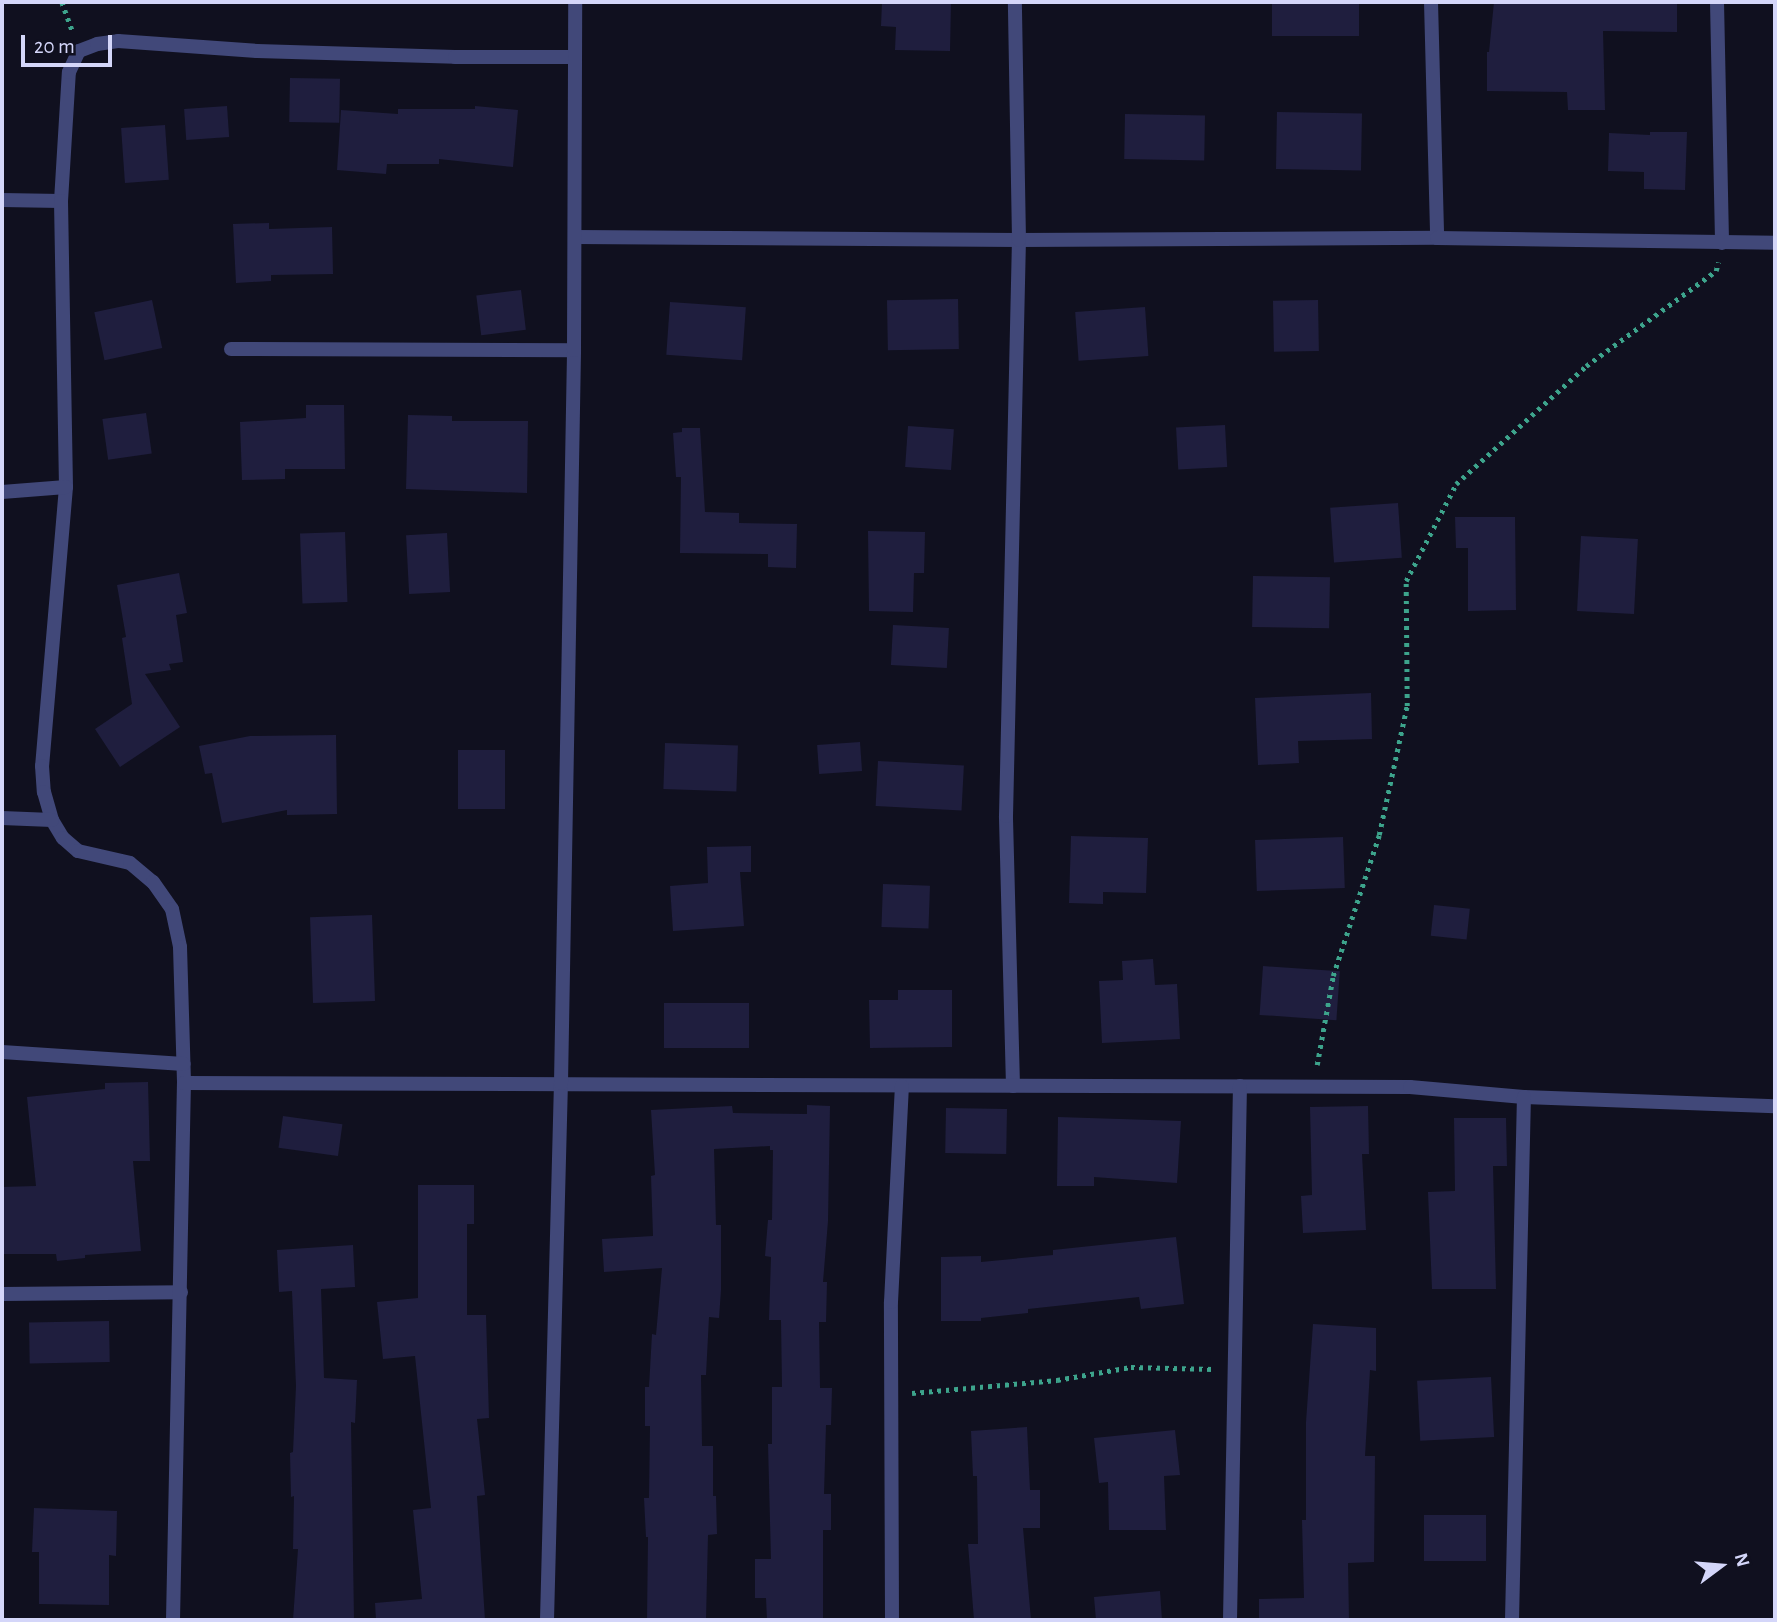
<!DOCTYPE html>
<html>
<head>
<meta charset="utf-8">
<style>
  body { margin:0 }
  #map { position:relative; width:1777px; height:1622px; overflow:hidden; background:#10101f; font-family:"Alegreya Sans",sans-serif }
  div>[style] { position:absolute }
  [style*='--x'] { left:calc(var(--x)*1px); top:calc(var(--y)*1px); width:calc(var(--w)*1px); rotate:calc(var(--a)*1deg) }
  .building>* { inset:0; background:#1f1e3e; transform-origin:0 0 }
  .path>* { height:4.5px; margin-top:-2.25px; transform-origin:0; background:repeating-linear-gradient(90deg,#3da48c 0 3.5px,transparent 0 8.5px) }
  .street>* { height:14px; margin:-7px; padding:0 7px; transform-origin:7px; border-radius:7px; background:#414879 }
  span { translate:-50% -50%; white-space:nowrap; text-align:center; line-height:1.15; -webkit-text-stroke:5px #10101f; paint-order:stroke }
  .frame { position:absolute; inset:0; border:4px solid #d4d6f9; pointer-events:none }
  .north { position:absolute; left:1686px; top:1531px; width:70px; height:70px; -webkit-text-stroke:5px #10101f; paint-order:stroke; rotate:74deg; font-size:19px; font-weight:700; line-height:28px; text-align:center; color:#d4d6f9 }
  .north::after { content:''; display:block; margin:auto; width:24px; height:32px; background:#d4d6f9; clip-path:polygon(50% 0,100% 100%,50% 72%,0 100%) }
  .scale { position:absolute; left:21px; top:35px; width:91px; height:32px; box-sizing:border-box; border:4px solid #d4d6f9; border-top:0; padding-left:9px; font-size:21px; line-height:24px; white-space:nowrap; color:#d4d6f9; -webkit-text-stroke:5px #10101f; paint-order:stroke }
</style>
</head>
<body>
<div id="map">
  <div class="building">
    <div style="clip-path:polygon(882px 2px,951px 2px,950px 51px,895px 50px,896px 27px,881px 26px)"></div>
    <div style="left:1272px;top:2px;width:87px;height:34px"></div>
    <div style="clip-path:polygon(1494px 2px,1677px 2px,1677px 32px,1603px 31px,1605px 110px,1568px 110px,1567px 92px,1487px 91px,1487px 52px,1489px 52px)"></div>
    <div style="left:290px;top:78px;width:50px;height:44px;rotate:1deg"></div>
    <div style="left:227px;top:106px;width:31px;height:43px;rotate:86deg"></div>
    <div style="clip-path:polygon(475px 106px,518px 110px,513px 167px,439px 159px,439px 164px,387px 164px,386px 174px,337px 170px,341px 110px,398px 114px,398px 109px,475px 109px)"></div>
    <div style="left:1277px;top:112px;width:85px;height:57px;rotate:1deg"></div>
    <div style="left:1125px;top:114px;width:80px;height:45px;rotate:1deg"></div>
    <div style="left:165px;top:125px;width:55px;height:44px;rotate:86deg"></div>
    <div style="clip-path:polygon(1650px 132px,1687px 132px,1685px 190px,1644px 189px,1644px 172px,1608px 171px,1609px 133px,1650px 135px)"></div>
    <div style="clip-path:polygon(269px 223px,269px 229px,332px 227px,333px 274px,271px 275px,271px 281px,236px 283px,233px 224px)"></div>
    <div style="left:521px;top:290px;width:40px;height:45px;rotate:83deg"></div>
    <div style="left:958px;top:299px;width:50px;height:71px;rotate:89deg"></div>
    <div style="left:152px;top:300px;width:49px;height:59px;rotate:78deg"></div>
    <div style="left:1318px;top:300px;width:51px;height:45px;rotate:89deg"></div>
    <div style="left:670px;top:302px;width:76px;height:53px;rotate:4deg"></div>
    <div style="left:1145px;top:307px;width:49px;height:70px;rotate:86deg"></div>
    <div style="clip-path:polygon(306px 405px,344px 405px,345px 469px,285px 469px,285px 479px,242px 480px,240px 422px,306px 418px)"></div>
    <div style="left:146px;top:413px;width:41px;height:44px;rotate:82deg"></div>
    <div style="clip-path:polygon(408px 415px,452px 416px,452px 421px,528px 421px,527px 493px,406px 489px)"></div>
    <div style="left:1225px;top:425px;width:42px;height:49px;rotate:87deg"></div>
    <div style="left:908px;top:426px;width:46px;height:41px;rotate:4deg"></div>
    <div style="clip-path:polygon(682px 428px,700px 428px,705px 512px,739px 513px,739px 523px,797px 524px,796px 568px,768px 567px,768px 554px,680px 553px,681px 477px,676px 477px,673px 433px,682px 432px)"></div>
    <div style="left:1398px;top:503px;width:55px;height:68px;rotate:86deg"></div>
    <div style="clip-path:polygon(1455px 517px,1515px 517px,1516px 610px,1468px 611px,1468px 548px,1456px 548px)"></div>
    <div style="clip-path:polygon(868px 531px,925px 532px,924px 573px,914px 573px,913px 612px,869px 611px)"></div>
    <div style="left:345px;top:532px;width:70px;height:45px;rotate:88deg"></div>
    <div style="left:447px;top:533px;width:59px;height:41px;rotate:87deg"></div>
    <div style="left:1581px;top:536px;width:57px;height:75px;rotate:3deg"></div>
    <div style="clip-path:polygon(179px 573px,187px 613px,176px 615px,183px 662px,169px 664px,171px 670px,145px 674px,180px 727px,120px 767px,95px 729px,132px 704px,122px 638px,126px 637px,117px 585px)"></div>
    <div style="left:1253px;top:576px;width:77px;height:51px;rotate:1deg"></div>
    <div style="left:893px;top:625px;width:56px;height:40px;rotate:3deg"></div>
    <div style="clip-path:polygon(1371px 693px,1372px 739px,1298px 741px,1299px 763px,1258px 765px,1255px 698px)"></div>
    <div style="clip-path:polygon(336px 735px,337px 814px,287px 815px,287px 810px,222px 823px,212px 773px,205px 774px,199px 746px,250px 736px)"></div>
    <div style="left:860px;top:742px;width:29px;height:43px;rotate:86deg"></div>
    <div style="left:665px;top:743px;width:73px;height:46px;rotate:2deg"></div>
    <div style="left:458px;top:750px;width:47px;height:59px"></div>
    <div style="left:878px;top:761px;width:86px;height:45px;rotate:3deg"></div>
    <div style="clip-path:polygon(1071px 836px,1148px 838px,1146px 893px,1103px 892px,1103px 904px,1069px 903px)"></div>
    <div style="left:1343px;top:837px;width:51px;height:88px;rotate:88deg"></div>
    <div style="clip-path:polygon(751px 846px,751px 872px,740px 872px,744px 926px,673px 931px,670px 886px,708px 883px,707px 847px)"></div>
    <div style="left:883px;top:884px;width:47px;height:43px;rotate:2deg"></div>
    <div style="left:1434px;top:905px;width:36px;height:31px;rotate:6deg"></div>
    <div style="left:372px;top:915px;width:86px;height:62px;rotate:88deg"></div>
    <div style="clip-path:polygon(1153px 959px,1155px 985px,1177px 984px,1180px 1039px,1102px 1043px,1099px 981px,1123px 980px,1122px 961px)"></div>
    <div style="left:1263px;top:966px;width:77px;height:49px;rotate:4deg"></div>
    <div style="clip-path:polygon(898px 990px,952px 990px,952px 1047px,870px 1048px,869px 1000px,898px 1000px)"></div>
    <div style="left:664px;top:1003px;width:85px;height:45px"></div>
    <div style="clip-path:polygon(148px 1082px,150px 1161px,133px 1161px,141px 1251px,85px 1255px,85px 1258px,57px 1261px,56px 1254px,2px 1254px,2px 1187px,36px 1186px,27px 1097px,105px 1089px,105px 1083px)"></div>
    <div style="clip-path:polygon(807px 1105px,830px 1106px,828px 1221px,823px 1282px,827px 1282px,826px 1322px,819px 1322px,820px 1388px,832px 1388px,831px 1425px,826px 1425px,824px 1494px,831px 1494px,831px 1530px,823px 1530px,823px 1620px,767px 1620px,766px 1598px,755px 1598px,755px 1559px,771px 1559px,768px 1444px,772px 1444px,772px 1387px,782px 1387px,781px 1320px,769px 1320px,771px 1257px,765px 1256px,768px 1220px,772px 1220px,773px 1150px,770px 1150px,770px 1146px,714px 1149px,716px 1225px,721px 1225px,721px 1290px,719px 1318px,709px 1317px,706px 1375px,701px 1375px,702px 1446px,713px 1446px,713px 1496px,716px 1496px,717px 1534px,708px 1535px,706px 1620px,647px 1620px,648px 1537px,646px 1537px,644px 1498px,649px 1498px,650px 1426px,645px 1426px,645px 1387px,649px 1387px,652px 1334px,656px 1335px,662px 1268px,604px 1272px,602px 1239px,653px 1236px,651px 1176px,655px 1175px,651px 1110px,732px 1106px,733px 1113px,807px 1114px)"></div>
    <div style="clip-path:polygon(1368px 1106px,1369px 1154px,1362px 1154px,1366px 1230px,1303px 1233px,1301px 1196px,1312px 1195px,1310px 1107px)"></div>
    <div style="left:946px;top:1108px;width:61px;height:45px;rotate:1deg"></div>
    <div style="left:283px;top:1116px;width:60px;height:32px;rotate:8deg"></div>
    <div style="clip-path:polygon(1058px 1117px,1181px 1121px,1177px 1183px,1094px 1177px,1094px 1186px,1057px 1186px)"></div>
    <div style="clip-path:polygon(1454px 1118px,1506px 1118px,1507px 1166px,1493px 1166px,1496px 1289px,1432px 1289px,1428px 1192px,1455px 1191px)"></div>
    <div style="clip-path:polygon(418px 1185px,474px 1185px,474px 1224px,467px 1224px,467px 1315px,486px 1315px,489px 1418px,477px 1419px,485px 1495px,477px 1496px,485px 1620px,376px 1620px,375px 1603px,422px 1599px,413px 1510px,431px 1508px,415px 1356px,383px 1359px,377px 1302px,418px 1298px)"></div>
    <div style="clip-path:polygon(1176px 1237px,1184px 1304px,1141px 1309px,1139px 1297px,1028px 1309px,1028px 1313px,981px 1318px,981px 1321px,941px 1321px,941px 1257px,981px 1256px,981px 1262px,1053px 1255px,1053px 1250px)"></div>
    <div style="clip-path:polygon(353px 1245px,355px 1287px,321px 1289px,324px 1378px,357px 1380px,355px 1423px,351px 1422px,354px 1620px,293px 1620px,298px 1549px,293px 1549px,294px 1496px,291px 1497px,290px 1453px,293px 1452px,296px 1386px,292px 1291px,279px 1292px,277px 1250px)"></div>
    <div style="left:109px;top:1321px;width:41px;height:80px;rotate:89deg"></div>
    <div style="clip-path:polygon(1313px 1324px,1376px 1328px,1376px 1371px,1370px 1370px,1365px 1456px,1375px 1456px,1374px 1562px,1348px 1563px,1349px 1620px,1259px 1620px,1259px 1599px,1304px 1598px,1302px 1520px,1306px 1520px,1306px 1422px)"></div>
    <div style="left:1491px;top:1377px;width:60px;height:74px;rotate:87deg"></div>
    <div style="clip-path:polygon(1027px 1427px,1030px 1490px,1040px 1490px,1040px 1528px,1023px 1528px,1031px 1620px,974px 1620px,968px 1544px,978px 1544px,977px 1476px,973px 1476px,971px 1431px)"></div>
    <div style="clip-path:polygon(1175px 1430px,1180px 1475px,1164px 1476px,1166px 1530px,1109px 1530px,1108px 1482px,1099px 1483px,1094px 1438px)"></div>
    <div style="clip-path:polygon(34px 1508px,117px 1511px,116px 1556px,109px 1555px,109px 1605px,39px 1604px,39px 1552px,32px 1552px)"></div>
    <div style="left:1424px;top:1515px;width:62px;height:46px"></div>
    <div style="clip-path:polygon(1160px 1591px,1162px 1620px,1096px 1620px,1094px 1597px)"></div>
  </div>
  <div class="path">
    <div style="--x:62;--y:2;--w:30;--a:70"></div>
    <div style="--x:1317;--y:1065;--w:90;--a:-79.8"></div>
    <div style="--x:1333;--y:976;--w:148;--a:-71.9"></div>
    <div style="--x:1379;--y:835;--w:132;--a:-77.8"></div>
    <div style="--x:1407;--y:706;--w:125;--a:-90.5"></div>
    <div style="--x:1406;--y:581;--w:109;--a:-62.7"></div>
    <div style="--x:1456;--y:484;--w:176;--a:-42.2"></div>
    <div style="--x:1586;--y:366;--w:161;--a:-36.2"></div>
    <div style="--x:1716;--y:271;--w:9;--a:-77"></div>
    <div style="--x:912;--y:1393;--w:146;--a:-5.1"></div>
    <div style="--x:1057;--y:1380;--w:75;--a:-10"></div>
    <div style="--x:1131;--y:1367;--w:82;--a:1.4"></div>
  </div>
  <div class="street">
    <div style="--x:1431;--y:2;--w:236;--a:88.5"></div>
    <div style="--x:1717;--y:2;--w:241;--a:88.8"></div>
    <div style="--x:2;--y:200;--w:59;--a:1"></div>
    <div style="--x:61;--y:201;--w:129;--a:-86.5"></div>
    <div style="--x:69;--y:72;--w:23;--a:-65"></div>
    <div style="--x:79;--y:51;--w:19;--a:-21"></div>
    <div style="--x:97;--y:44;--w:21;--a:-8"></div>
    <div style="--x:118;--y:41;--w:139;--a:4.1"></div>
    <div style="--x:257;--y:51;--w:198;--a:1.7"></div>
    <div style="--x:455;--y:57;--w:119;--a:0"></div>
    <div style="--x:61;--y:201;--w:286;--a:89"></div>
    <div style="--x:66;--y:487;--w:280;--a:94.9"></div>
    <div style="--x:42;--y:766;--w:26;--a:86"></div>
    <div style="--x:44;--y:792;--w:29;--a:74"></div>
    <div style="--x:52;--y:820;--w:21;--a:59"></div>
    <div style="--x:63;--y:838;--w:20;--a:41"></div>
    <div style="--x:78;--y:851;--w:53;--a:13"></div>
    <div style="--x:130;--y:863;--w:30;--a:40"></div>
    <div style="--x:153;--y:882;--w:33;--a:55"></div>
    <div style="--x:172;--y:909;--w:39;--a:78"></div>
    <div style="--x:180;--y:947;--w:136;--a:88.3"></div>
    <div style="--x:575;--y:237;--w:444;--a:0.4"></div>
    <div style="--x:1019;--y:240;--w:418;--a:-0.3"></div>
    <div style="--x:1437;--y:238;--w:338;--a:0.8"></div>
    <div style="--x:231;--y:349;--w:343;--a:0.2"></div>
    <div style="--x:2;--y:492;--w:64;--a:-4.5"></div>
    <div style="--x:2;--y:818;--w:50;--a:2.3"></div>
    <div style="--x:2;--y:1052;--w:182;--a:3.8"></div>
    <div style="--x:1013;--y:1086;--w:270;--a:-91.5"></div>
    <div style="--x:1006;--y:816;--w:576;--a:-88.71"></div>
    <div style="--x:1019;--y:240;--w:238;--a:-91"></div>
    <div style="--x:2;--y:1294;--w:179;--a:-0.6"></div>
    <div style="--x:173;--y:1620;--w:537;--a:-88.83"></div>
    <div style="--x:184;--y:1083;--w:1226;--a:0.19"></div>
    <div style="--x:1410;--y:1087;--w:114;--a:5"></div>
    <div style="--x:1524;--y:1097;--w:251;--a:2.1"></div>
    <div style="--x:547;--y:1620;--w:537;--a:-88.51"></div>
    <div style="--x:561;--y:1083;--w:733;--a:-88.98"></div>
    <div style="--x:574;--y:350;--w:348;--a:-89.8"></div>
    <div style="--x:892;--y:1620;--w:318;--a:-90.2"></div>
    <div style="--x:891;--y:1302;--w:216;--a:-87.1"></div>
    <div style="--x:1230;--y:1620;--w:534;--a:-88.93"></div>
    <div style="--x:1512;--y:1620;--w:523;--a:-88.69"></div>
  </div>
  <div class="frame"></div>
  <div class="north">N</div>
  <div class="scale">20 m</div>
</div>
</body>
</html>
